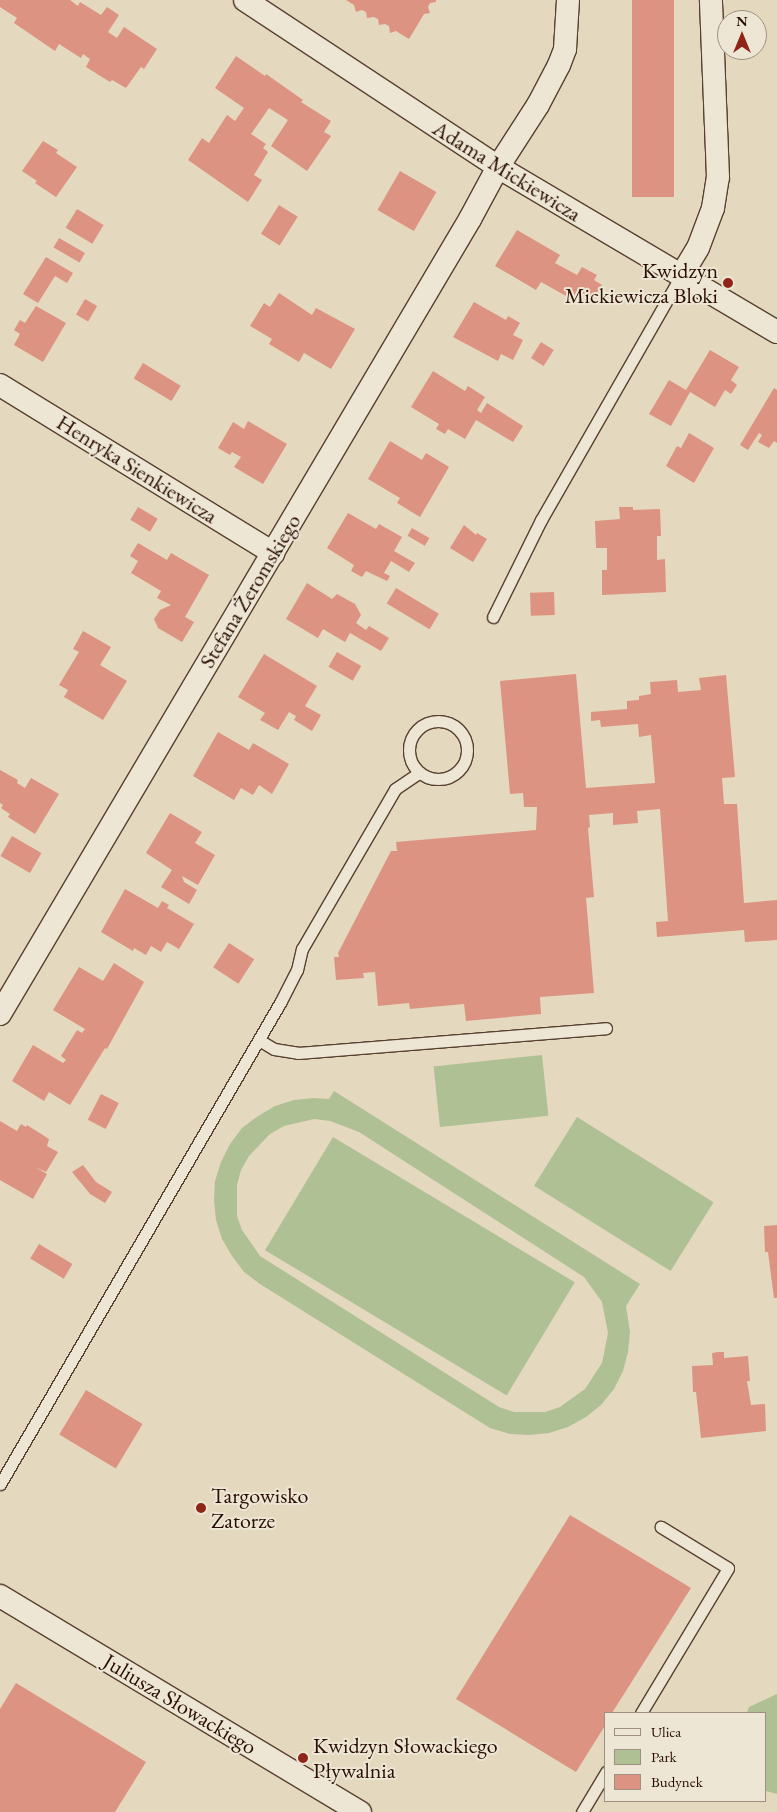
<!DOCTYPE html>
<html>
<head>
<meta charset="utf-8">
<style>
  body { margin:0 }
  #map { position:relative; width:777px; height:1812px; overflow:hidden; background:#e4d8be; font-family:"EB Garamond",serif }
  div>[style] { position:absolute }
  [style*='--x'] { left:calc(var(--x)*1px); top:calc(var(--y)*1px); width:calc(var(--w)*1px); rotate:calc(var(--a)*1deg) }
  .green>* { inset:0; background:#b0c095; transform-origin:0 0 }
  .building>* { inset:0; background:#dd9381; transform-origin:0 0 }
  .roads { filter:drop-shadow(1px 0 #584030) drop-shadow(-1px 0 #584030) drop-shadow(0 1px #584030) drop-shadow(0 -1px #584030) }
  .lane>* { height:11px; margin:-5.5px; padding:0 5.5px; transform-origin:5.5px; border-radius:5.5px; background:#ede6d5 }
  .lane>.ring { margin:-5.5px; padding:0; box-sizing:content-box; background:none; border:11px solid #ede6d5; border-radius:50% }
  .street>* { height:22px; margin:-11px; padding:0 11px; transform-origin:11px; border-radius:11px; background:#ede6d5 }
  .dots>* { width:14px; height:14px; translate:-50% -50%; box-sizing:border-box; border:2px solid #ede6d5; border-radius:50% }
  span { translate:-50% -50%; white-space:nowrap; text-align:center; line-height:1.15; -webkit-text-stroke:4px #ede6d5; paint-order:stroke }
  .street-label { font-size:22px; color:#290d00 }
  .poi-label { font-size:22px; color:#290d00 }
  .right { translate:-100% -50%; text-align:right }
  .left { translate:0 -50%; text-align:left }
  .legend { position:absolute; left:604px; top:1712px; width:162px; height:90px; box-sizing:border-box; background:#ede6d5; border:1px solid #9f8f80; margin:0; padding:6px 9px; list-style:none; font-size:15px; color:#290d00 }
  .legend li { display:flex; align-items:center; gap:10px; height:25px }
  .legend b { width:25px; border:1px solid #9f8f80 }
  .north { position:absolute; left:717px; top:10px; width:50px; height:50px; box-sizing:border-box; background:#ede6d5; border:1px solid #9f8f80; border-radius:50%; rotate:0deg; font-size:14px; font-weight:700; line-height:20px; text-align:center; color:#290d00 }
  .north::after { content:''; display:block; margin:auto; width:18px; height:22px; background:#8f2418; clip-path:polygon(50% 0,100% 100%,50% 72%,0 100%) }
</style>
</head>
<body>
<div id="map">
  <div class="green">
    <div style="left:542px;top:1055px;width:61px;height:109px;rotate:84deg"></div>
    <div style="clip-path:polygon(evenodd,334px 1091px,640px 1284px,626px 1306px,630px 1332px,628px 1352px,623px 1371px,614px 1389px,601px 1405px,586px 1417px,568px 1427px,549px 1433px,529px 1435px,510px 1434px,490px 1428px,260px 1284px,244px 1272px,232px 1256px,222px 1239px,216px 1220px,214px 1200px,215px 1181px,221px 1162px,230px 1144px,242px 1128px,258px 1116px,275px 1106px,294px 1100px,314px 1098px,329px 1099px,334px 1091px,314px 1119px,330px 1121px,359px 1132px,584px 1277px,602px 1302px,608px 1333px,602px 1363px,585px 1389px,560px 1407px,545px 1412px,514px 1412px,499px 1407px,260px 1256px,242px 1230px,237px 1216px,237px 1185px,241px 1170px,249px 1156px,270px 1134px,284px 1126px,314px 1119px)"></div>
    <div style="left:577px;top:1117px;width:161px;height:81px;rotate:32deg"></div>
    <div style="left:333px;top:1137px;width:282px;height:132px;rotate:31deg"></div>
    <div style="clip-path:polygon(777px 1694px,777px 1794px,766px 1791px,766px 1713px,747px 1713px,749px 1707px)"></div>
  </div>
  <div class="building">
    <div style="clip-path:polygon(0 0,70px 0,78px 6px,80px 2px,101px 15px,107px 7px,119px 15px,108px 32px,117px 38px,124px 27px,157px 49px,144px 69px,141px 67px,126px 88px,112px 80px,110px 82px,86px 67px,90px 59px,83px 54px,81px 58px,59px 44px,55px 51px,14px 23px,17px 18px,0 7px)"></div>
    <div style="clip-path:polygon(346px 0,436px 0,436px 2px,430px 3px,428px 7px,430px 13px,424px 14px,409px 39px,396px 31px,390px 33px,389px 26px,385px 24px,379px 25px,378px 19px,374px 17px,367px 18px,366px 12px,362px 10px,356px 12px,354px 5px)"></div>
    <div style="left:632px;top:0;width:42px;height:197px"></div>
    <div style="clip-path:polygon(236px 56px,265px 76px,266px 74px,303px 100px,301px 102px,331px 121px,324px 132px,331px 136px,307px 171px,271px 146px,288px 120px,269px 108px,251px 134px,266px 144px,263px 148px,268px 152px,254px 175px,262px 180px,248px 202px,188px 160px,202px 138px,209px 143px,227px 115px,235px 121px,244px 108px,215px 88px)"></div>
    <div style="clip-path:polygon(43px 141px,58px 150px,56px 153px,77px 167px,56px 197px,35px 183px,37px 181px,22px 171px)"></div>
    <div style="left:400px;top:171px;width:42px;height:45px;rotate:30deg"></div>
    <div style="left:279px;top:205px;width:22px;height:34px;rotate:32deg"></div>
    <div style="left:77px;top:209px;width:31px;height:22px;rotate:31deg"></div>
    <div style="clip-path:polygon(517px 230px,560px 255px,555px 263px,577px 275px,582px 267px,597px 275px,594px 280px,602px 285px,593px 299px,581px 292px,575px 301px,541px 282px,536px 290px,495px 266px)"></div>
    <div style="left:59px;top:238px;width:30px;height:11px;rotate:30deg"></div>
    <div style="clip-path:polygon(46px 257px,73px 273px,67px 283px,55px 276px,38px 303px,23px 294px)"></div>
    <div style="clip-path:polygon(279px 293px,312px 315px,316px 308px,355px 329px,331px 369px,304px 353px,299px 362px,269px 344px,272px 339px,250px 326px,264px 303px,270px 307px)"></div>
    <div style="left:85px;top:299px;width:14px;height:18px;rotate:30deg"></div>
    <div style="clip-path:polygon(474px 302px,506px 320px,508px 316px,520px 323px,513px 335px,523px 340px,513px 360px,501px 354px,498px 361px,453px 337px)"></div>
    <div style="clip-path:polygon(36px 306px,66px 323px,43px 362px,14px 345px,20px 334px,14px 330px,20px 320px,25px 323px)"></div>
    <div style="left:541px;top:342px;width:15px;height:19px;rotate:32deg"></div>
    <div style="clip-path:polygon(710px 350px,739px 367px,731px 380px,737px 385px,731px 394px,725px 390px,715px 407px,690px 392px,671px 426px,649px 414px,669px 380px,686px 390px)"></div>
    <div style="left:143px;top:363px;width:44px;height:18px;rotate:31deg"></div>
    <div style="clip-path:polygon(433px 371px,465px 391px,468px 386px,485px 397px,477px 410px,481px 413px,487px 403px,523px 426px,513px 442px,476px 420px,465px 439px,448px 429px,445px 434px,436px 429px,439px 424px,411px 407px)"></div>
    <div style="clip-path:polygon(774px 388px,777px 390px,777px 443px,774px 441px,769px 448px,758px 442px,762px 435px,759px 433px,748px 450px,740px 445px)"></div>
    <div style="clip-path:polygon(248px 421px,287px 444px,263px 484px,234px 467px,241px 457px,232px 452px,230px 455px,218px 448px,233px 422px,244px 429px)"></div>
    <div style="clip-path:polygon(689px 433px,714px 448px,694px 483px,666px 466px,677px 446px,681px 448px)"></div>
    <div style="clip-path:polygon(390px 441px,422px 460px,426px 453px,449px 467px,420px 517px,397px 503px,400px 498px,368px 479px)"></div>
    <div style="left:138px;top:507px;width:23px;height:15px;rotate:31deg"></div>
    <div style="clip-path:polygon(619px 507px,633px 507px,633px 510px,660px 509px,661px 536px,657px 536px,657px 560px,665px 559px,666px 592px,602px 595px,602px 570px,607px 570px,607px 548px,596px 548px,595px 521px,620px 519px)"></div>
    <div style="clip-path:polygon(348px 513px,376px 529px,379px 524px,402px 537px,394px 551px,415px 563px,409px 572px,391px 561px,384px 573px,390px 576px,387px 581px,366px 571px,362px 577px,351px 571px,354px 565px,327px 548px)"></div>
    <div style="clip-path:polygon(464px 525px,476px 535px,477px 533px,487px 539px,473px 562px,450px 548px)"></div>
    <div style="left:412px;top:528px;width:20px;height:9px;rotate:30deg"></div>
    <div style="clip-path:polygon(138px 543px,167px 560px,171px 553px,209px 575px,185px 617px,194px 622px,182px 642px,158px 628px,154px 619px,160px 610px,171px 605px,157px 598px,161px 591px,131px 573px,138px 561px,130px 556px)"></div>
    <div style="clip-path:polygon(307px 583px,332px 599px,337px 594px,355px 604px,361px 615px,356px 623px,366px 630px,369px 626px,389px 638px,381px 651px,350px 633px,345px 642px,323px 629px,318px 638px,286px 619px)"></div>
    <div style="left:396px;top:588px;width:50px;height:18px;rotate:31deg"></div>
    <div style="left:554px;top:592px;width:23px;height:24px;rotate:88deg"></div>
    <div style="clip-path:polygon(83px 631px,111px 647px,100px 665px,127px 681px,103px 720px,64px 697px,68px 690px,59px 685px,79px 652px,73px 649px)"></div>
    <div style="left:337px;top:652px;width:28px;height:17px;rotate:30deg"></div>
    <div style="clip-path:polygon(264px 654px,317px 686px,305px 706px,321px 715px,312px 731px,294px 720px,296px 716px,289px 712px,278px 730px,260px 720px,265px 713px,238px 697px)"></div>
    <div style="clip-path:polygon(576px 674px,586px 788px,655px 783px,651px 735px,639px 737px,638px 724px,601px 727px,600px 720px,591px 721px,591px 712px,627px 709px,627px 701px,639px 700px,639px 696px,651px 694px,650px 682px,677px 680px,678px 692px,701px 690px,699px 678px,726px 675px,735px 777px,722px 778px,724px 804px,737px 804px,744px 903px,777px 900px,777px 940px,745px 942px,744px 930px,657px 937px,656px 922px,668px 921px,660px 809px,637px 811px,638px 823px,613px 825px,613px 813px,589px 815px,590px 827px,588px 828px,594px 897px,586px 898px,594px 993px,540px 997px,541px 1014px,466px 1021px,464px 1004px,410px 1009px,409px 1003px,378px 1006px,375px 972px,363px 973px,364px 978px,336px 980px,334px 957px,339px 957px,338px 953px,391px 851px,397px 851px,396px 842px,536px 830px,537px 807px,524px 807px,523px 793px,510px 794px,500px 681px)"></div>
    <div style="clip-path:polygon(218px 732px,249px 750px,253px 743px,289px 764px,272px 794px,259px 785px,253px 795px,241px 788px,234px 800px,193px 776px)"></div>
    <div style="clip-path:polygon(0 770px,18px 780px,17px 783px,25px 788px,31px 778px,59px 794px,35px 834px,8px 817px,10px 814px,1px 808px,3px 805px,0 803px)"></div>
    <div style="clip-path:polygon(170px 813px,202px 832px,195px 843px,215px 855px,198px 885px,182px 876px,184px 882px,197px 890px,189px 904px,161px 887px,172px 870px,146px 853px)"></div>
    <div style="left:12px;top:836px;width:34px;height:23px;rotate:30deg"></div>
    <div style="clip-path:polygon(125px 889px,158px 908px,162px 901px,169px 905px,167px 908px,194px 924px,179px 949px,167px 942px,161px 952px,151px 946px,146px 955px,134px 948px,133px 951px,101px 932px)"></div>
    <div style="left:229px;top:943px;width:30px;height:29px;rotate:33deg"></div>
    <div style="clip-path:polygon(114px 963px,144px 982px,107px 1049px,105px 1048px,70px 1105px,49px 1092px,44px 1101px,12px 1081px,33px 1045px,63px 1063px,66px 1060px,61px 1056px,77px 1030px,82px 1033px,85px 1029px,53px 1010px,79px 967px,103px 981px)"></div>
    <div style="left:101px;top:1094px;width:20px;height:29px;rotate:27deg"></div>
    <div style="clip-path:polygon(0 1121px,17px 1131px,21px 1124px,26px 1127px,27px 1125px,49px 1139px,47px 1146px,58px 1152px,46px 1172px,35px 1167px,47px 1174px,33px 1199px,0 1180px)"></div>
    <div style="clip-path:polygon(83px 1165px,96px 1182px,112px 1192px,105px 1203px,90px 1194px,72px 1172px)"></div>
    <div style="clip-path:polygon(777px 1225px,777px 1298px,774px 1298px,768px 1252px,765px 1252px,764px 1226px)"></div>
    <div style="left:39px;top:1244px;width:39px;height:17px;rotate:31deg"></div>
    <div style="clip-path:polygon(718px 1352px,724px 1352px,724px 1358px,748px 1356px,750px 1381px,747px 1381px,751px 1405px,765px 1404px,766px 1431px,701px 1438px,696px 1392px,693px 1392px,692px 1366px,713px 1365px,712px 1353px)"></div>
    <div style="left:86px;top:1390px;width:66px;height:52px;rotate:31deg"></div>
    <div style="clip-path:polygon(570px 1515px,691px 1588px,612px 1713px,606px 1713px,606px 1724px,576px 1772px,456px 1699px)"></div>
    <div style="clip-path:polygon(16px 1683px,146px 1762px,115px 1812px,0 1812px,0 1709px)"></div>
  </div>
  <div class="roads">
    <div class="lane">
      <div style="--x:493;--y:617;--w:108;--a:-63.7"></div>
      <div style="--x:541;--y:520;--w:281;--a:-60.2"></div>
      <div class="ring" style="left:409px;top:721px;width:47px;height:47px"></div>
      <div style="--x:259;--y:1040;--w:17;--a:31"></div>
      <div style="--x:274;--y:1049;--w:24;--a:9"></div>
      <div style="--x:298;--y:1053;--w:309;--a:-4.6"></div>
      <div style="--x:0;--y:1484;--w:557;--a:-59.8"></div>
      <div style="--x:280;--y:1003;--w:37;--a:-63"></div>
      <div style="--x:297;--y:970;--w:22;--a:-77"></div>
      <div style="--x:302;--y:949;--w:185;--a:-59.8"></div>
      <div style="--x:395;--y:789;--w:29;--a:-34"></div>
      <div style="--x:641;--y:1713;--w:169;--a:-59"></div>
      <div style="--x:728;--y:1568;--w:79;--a:-148.5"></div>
      <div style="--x:582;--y:1812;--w:47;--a:-59"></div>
    </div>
    <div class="street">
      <div style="--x:245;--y:0;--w:303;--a:33.4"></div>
      <div style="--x:498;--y:167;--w:324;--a:30.6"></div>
      <div style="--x:681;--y:276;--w:33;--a:-59"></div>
      <div style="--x:698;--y:248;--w:43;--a:-69.4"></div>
      <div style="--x:713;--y:208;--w:31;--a:-81"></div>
      <div style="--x:718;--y:177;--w:177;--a:-92.3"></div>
      <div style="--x:0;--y:385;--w:321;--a:31.6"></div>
      <div style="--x:0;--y:1014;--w:924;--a:-59.41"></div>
      <div style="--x:470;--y:219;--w:59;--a:-61.7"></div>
      <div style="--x:498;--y:167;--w:74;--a:-57.2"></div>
      <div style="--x:538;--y:105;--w:45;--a:-62.3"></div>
      <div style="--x:559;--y:65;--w:17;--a:-69"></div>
      <div style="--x:565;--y:49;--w:49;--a:-86.5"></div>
      <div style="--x:0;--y:1596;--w:420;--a:31"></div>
    </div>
  </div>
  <div class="dots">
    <div style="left:728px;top:283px;background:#8f2418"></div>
    <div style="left:201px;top:1508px;background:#8f2418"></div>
    <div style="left:303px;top:1758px;background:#8f2418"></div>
  </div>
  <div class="street-label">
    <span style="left:507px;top:171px;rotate:32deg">Adama Mickiewicza</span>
    <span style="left:137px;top:469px;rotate:32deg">Henryka Sienkiewicza</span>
    <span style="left:250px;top:591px;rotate:-59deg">Stefana Żeromskiego</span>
    <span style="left:180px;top:1704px;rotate:31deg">Juliusza Słowackiego</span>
  </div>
  <div class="poi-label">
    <span class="right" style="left:718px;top:283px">Kwidzyn<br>Mickiewicza Bloki</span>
    <span class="left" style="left:211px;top:1508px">Targowisko<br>Zatorze</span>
    <span class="left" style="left:313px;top:1758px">Kwidzyn Słowackiego<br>Pływalnia</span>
  </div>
  <ul class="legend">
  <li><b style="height:6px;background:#ede6d5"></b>Ulica</li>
  <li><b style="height:14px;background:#b0c095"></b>Park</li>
  <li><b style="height:14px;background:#dd9381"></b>Budynek</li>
  </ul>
  <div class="north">N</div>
</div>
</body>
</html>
